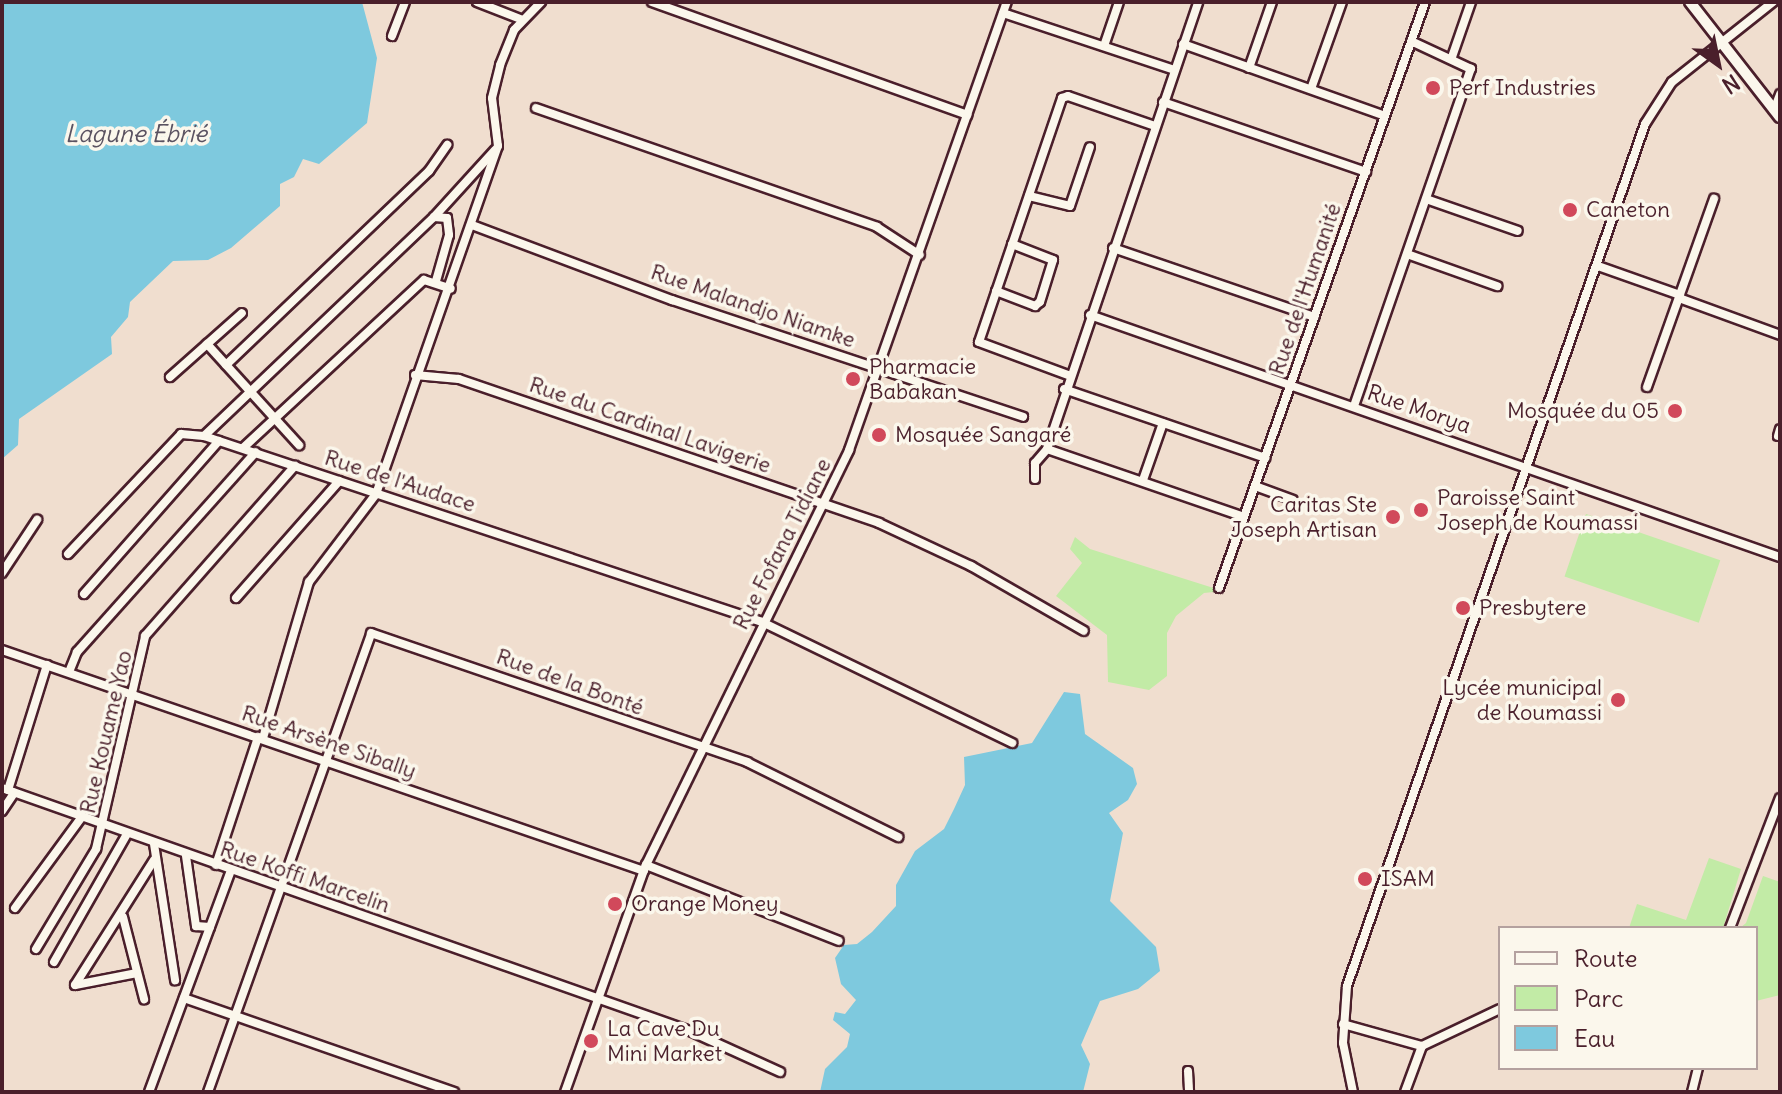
<!DOCTYPE html>
<html>
<head>
<meta charset="utf-8">
<style>
  body { margin:0 }
  #map { position:relative; width:1782px; height:1094px; overflow:hidden; background:#f0decf; font-family:Delius,sans-serif }
  div>[style] { position:absolute }
  [style*='--x'] { left:calc(var(--x)*1px); top:calc(var(--y)*1px); width:calc(var(--w)*1px); rotate:calc(var(--a)*1deg) }
  .green>* { inset:0; background:#c2eba6; transform-origin:0 0 }
  .water>* { inset:0; background:#7ec9de }
  .roads { filter:drop-shadow(2px 0 #4a1f2b) drop-shadow(-2px 0 #4a1f2b) drop-shadow(0 2px #4a1f2b) drop-shadow(0 -2px #4a1f2b) }
  .minor>* { height:8px; margin:-4px; padding:0 4px; transform-origin:4px; border-radius:4px; background:#fbf7ec }
  .tertiary>* { height:10px; margin:-5px; padding:0 5px; transform-origin:5px; border-radius:5px; background:#fbf7ec }
  .dots>* { width:22px; height:22px; translate:-50% -50%; box-sizing:border-box; border:4px solid #fbf7ec; border-radius:50% }
  span { translate:-50% -50%; white-space:nowrap; text-align:center; line-height:1.15; -webkit-text-stroke:7px #fbf7ec; paint-order:stroke }
  .poi-label { font-size:22px; color:#4a1f2b }
  .left { translate:0 -50%; text-align:left }
  .right { translate:-100% -50%; text-align:right }
  .street-label { font-size:22px; color:#4a1f2b }
  .water-label { font-size:24px; color:#5a5261; font-style:italic }
  .frame { position:absolute; inset:0; border:4px solid #4a1f2b; pointer-events:none }
  .legend { position:absolute; left:1498px; top:926px; width:260px; height:144px; box-sizing:border-box; background:#fbf7ec; border:2px solid #b4a19f; margin:0; padding:10px 14px; list-style:none; font-size:24px; color:#4a1f2b }
  .legend li { display:flex; align-items:center; gap:16px; height:40px }
  .legend b { width:40px; border:2px solid #b4a19f }
  .north { position:absolute; left:1678px; top:24px; width:80px; height:80px; -webkit-text-stroke:6px #fbf7ec; paint-order:stroke; rotate:147deg; font-size:22px; font-weight:700; line-height:32px; text-align:center; color:#4a1f2b }
  .north::after { content:''; display:block; margin:auto; width:28px; height:36px; background:#4a1f2b; clip-path:polygon(50% 0,100% 100%,50% 72%,0 100%) }
</style>
</head>
<body>
<div id="map">
  <div class="green">
    <div style="left:1586px;top:514px;width:142px;height:66px;rotate:19deg"></div>
    <div style="clip-path:polygon(1075px 537px,1090px 549px,1223px 591px,1204px 593px,1176px 616px,1167px 633px,1167px 676px,1149px 690px,1108px 682px,1107px 635px,1056px 596px,1082px 563px,1070px 549px)"></div>
    <div style="clip-path:polygon(1709px 858px,1741px 869px,1723px 928px,1629px 928px,1637px 904px,1686px 920px)"></div>
    <div style="clip-path:polygon(1763px 876px,1780px 882px,1780px 995px,1756px 1001px,1756px 928px,1740px 928px,1746px 923px)"></div>
  </div>
  <div class="water">
    <div style="clip-path:polygon(2px 2px,362px 2px,377px 58px,367px 123px,319px 164px,303px 159px,294px 177px,280px 184px,280px 206px,231px 248px,208px 260px,173px 261px,130px 302px,128px 317px,111px 337px,112px 354px,19px 419px,18px 445px,2px 459px)"></div>
    <div style="clip-path:polygon(1064px 692px,1080px 694px,1085px 734px,1133px 768px,1137px 784px,1128px 800px,1109px 813px,1123px 833px,1110px 901px,1156px 947px,1160px 971px,1138px 989px,1100px 1001px,1081px 1045px,1090px 1064px,1083px 1092px,820px 1092px,825px 1069px,847px 1047px,850px 1034px,833px 1020px,835px 1012px,845px 1014px,856px 1000px,841px 984px,835px 958px,844px 945px,857px 944px,872px 932px,896px 906px,896px 885px,915px 851px,944px 829px,954px 809px,965px 785px,964px 757px,1032px 743px)"></div>
  </div>
  <div class="roads">
    <div class="minor">
      <div style="--x:477;--y:2;--w:49;--a:21.4"></div>
      <div style="--x:652;--y:2;--w:335;--a:19.7"></div>
      <div style="--x:1003;--y:13;--w:180;--a:18.4"></div>
      <div style="--x:392;--y:36;--w:36;--a:-69"></div>
      <div style="--x:1183;--y:44;--w:214;--a:19.6"></div>
      <div style="--x:1104;--y:46;--w:46;--a:-71.2"></div>
      <div style="--x:1452;--y:57;--w:58;--a:-70.9"></div>
      <div style="--x:1249;--y:68;--w:70;--a:-70.8"></div>
      <div style="--x:1311;--y:89;--w:92;--a:-70.4"></div>
      <div style="--x:1163;--y:102;--w:215;--a:19"></div>
      <div style="--x:536;--y:108;--w:361;--a:19.2"></div>
      <div style="--x:877;--y:227;--w:51;--a:33.1"></div>
      <div style="--x:1774;--y:110;--w:17;--a:-69"></div>
      <div style="--x:1029;--y:196;--w:42;--a:13.7"></div>
      <div style="--x:1070;--y:206;--w:62;--a:-71.3"></div>
      <div style="--x:1426;--y:199;--w:97;--a:19.2"></div>
      <div style="--x:434;--y:217;--w:13;--a:4"></div>
      <div style="--x:447;--y:218;--w:17;--a:83"></div>
      <div style="--x:449;--y:235;--w:48;--a:105.8"></div>
      <div style="--x:472;--y:225;--w:214;--a:20.6"></div>
      <div style="--x:672;--y:300;--w:370;--a:18.4"></div>
      <div style="--x:1113;--y:248;--w:213;--a:18.9"></div>
      <div style="--x:1407;--y:254;--w:96;--a:19.6"></div>
      <div style="--x:1598;--y:266;--w:87;--a:19.5"></div>
      <div style="--x:996;--y:291;--w:42;--a:21"></div>
      <div style="--x:1035;--y:306;--w:6;--a:-39"></div>
      <div style="--x:1040;--y:302;--w:44;--a:-72.8"></div>
      <div style="--x:1053;--y:260;--w:44;--a:-158.7"></div>
      <div style="--x:1679;--y:298;--w:108;--a:20.1"></div>
      <div style="--x:1090;--y:315;--w:731;--a:19.33"></div>
      <div style="--x:207;--y:344;--w:137;--a:47.7"></div>
      <div style="--x:226;--y:365;--w:281;--a:-43.7"></div>
      <div style="--x:429;--y:171;--w:32;--a:-55"></div>
      <div style="--x:415;--y:375;--w:44;--a:5.2"></div>
      <div style="--x:459;--y:379;--w:444;--a:18.9"></div>
      <div style="--x:879;--y:523;--w:102;--a:25.1"></div>
      <div style="--x:971;--y:566;--w:130;--a:29.9"></div>
      <div style="--x:1068;--y:375;--w:95;--a:-159.7"></div>
      <div style="--x:979;--y:342;--w:258;--a:-71.2"></div>
      <div style="--x:1062;--y:98;--w:6;--a:-18"></div>
      <div style="--x:1068;--y:96;--w:92;--a:19"></div>
      <div style="--x:170;--y:377;--w:96;--a:-41.6"></div>
      <div style="--x:1647;--y:387;--w:200;--a:-70.4"></div>
      <div style="--x:1064;--y:389;--w:213;--a:18.9"></div>
      <div style="--x:1354;--y:406;--w:357;--a:-70.9"></div>
      <div style="--x:1471;--y:69;--w:66;--a:-155"></div>
      <div style="--x:204;--y:436;--w:318;--a:-43.6"></div>
      <div style="--x:434;--y:217;--w:91;--a:-47.7"></div>
      <div style="--x:1778;--y:436;--w:7;--a:-74"></div>
      <div style="--x:243;--y:448;--w:247;--a:-42.9"></div>
      <div style="--x:424;--y:280;--w:28;--a:18"></div>
      <div style="--x:1047;--y:449;--w:472;--a:-71.3"></div>
      <div style="--x:1035;--y:479;--w:16;--a:-90"></div>
      <div style="--x:1035;--y:463;--w:18;--a:-49"></div>
      <div style="--x:1047;--y:449;--w:208;--a:19"></div>
      <div style="--x:1143;--y:480;--w:60;--a:-70.7"></div>
      <div style="--x:1255;--y:486;--w:40;--a:20.2"></div>
      <div style="--x:68;--y:554;--w:165;--a:-46.7"></div>
      <div style="--x:181;--y:434;--w:23;--a:5"></div>
      <div style="--x:204;--y:436;--w:588;--a:18.43"></div>
      <div style="--x:762;--y:622;--w:278;--a:25.8"></div>
      <div style="--x:2;--y:573;--w:64;--a:-56.6"></div>
      <div style="--x:1219;--y:588;--w:621;--a:-70.63"></div>
      <div style="--x:84;--y:594;--w:204;--a:-48.6"></div>
      <div style="--x:236;--y:598;--w:156;--a:-48.6"></div>
      <div style="--x:2;--y:650;--w:679;--a:19"></div>
      <div style="--x:69;--y:672;--w:22;--a:-68"></div>
      <div style="--x:77;--y:652;--w:268;--a:-48.2"></div>
      <div style="--x:263;--y:738;--w:163;--a:-73.6"></div>
      <div style="--x:309;--y:582;--w:111;--a:-52.7"></div>
      <div style="--x:376;--y:494;--w:369;--a:-70.7"></div>
      <div style="--x:498;--y:146;--w:48;--a:-97.1"></div>
      <div style="--x:492;--y:98;--w:34;--a:-76"></div>
      <div style="--x:500;--y:65;--w:38;--a:-68"></div>
      <div style="--x:514;--y:30;--w:39;--a:-46"></div>
      <div style="--x:2;--y:788;--w:730;--a:19.45"></div>
      <div style="--x:690;--y:1031;--w:99;--a:24.5"></div>
      <div style="--x:8;--y:790;--w:131;--a:-72.7"></div>
      <div style="--x:2;--y:811;--w:22;--a:-56"></div>
      <div style="--x:154;--y:844;--w:138;--a:81.2"></div>
      <div style="--x:186;--y:856;--w:71;--a:81.9"></div>
      <div style="--x:196;--y:926;--w:14;--a:4"></div>
      <div style="--x:216;--y:865;--w:135;--a:-71.8"></div>
      <div style="--x:646;--y:865;--w:207;--a:21.5"></div>
      <div style="--x:15;--y:908;--w:112;--a:-53.7"></div>
      <div style="--x:123;--y:917;--w:85;--a:75.6"></div>
      <div style="--x:1730;--y:928;--w:139;--a:-69"></div>
      <div style="--x:36;--y:949;--w:117;--a:-59"></div>
      <div style="--x:96;--y:849;--w:219;--a:-77"></div>
      <div style="--x:145;--y:636;--w:227;--a:-48.6"></div>
      <div style="--x:54;--y:962;--w:147;--a:-60.3"></div>
      <div style="--x:137;--y:973;--w:63;--a:169"></div>
      <div style="--x:75;--y:985;--w:148;--a:-57.7"></div>
      <div style="--x:184;--y:998;--w:286;--a:19.2"></div>
      <div style="--x:1343;--y:1024;--w:82;--a:15.6"></div>
      <div style="--x:1422;--y:1046;--w:49;--a:110.3"></div>
      <div style="--x:1422;--y:1046;--w:86;--a:-25.4"></div>
      <div style="--x:1188;--y:1071;--w:21;--a:87"></div>
      <div style="--x:149;--y:1092;--w:237;--a:-69.7"></div>
      <div style="--x:208;--y:1092;--w:487;--a:-70.4"></div>
      <div style="--x:371;--y:633;--w:398;--a:18.9"></div>
      <div style="--x:747;--y:762;--w:169;--a:26.4"></div>
      <div style="--x:565;--y:1092;--w:241;--a:-70.4"></div>
      <div style="--x:646;--y:865;--w:462;--a:-63.9"></div>
      <div style="--x:849;--y:450;--w:475;--a:-70.6"></div>
      <div style="--x:1353;--y:1092;--w:50;--a:-101.5"></div>
      <div style="--x:1343;--y:1043;--w:57;--a:-86"></div>
      <div style="--x:1347;--y:986;--w:912;--a:-70.93"></div>
      <div style="--x:1645;--y:124;--w:50;--a:-57.3"></div>
      <div style="--x:1672;--y:82;--w:129;--a:-38.4"></div>
      <div style="--x:1692;--y:1092;--w:25;--a:-76"></div>
    </div>
    <div class="tertiary">
      <div style="--x:1690;--y:2;--w:146;--a:52"></div>
    </div>
  </div>
  <div class="dots">
    <div style="left:1433px;top:88px;background:#d1495b"></div>
    <div style="left:1570px;top:210px;background:#d1495b"></div>
    <div style="left:853px;top:379px;background:#d1495b"></div>
    <div style="left:1675px;top:411px;background:#d1495b"></div>
    <div style="left:879px;top:435px;background:#d1495b"></div>
    <div style="left:1421px;top:510px;background:#d1495b"></div>
    <div style="left:1393px;top:517px;background:#d1495b"></div>
    <div style="left:1463px;top:608px;background:#d1495b"></div>
    <div style="left:1618px;top:700px;background:#d1495b"></div>
    <div style="left:1365px;top:879px;background:#d1495b"></div>
    <div style="left:615px;top:904px;background:#d1495b"></div>
    <div style="left:591px;top:1041px;background:#d1495b"></div>
  </div>
  <div class="poi-label">
    <span class="left" style="left:1449px;top:88px">Perf Industries</span>
    <span class="left" style="left:1586px;top:210px">Caneton</span>
    <span class="left" style="left:869px;top:379px">Pharmacie<br>Babakan</span>
    <span class="right" style="left:1659px;top:411px">Mosquée du 05</span>
    <span class="left" style="left:895px;top:435px">Mosquée Sangaré</span>
    <span class="left" style="left:1437px;top:510px">Paroisse Saint<br>Joseph de Koumassi</span>
    <span class="right" style="left:1377px;top:517px">Caritas Ste<br>Joseph Artisan</span>
    <span class="left" style="left:1479px;top:608px">Presbytere</span>
    <span class="right" style="left:1602px;top:700px">Lycée municipal<br>de Koumassi</span>
    <span class="left" style="left:1381px;top:879px">ISAM</span>
    <span class="left" style="left:631px;top:904px">Orange Money</span>
    <span class="left" style="left:607px;top:1041px">La Cave Du<br>Mini Market</span>
  </div>
  <div class="street-label">
    <span style="left:1305px;top:289px;rotate:-71deg">Rue de l'Humanité</span>
    <span style="left:753px;top:306px;rotate:19deg">Rue Malandjo Niamke</span>
    <span style="left:1419px;top:409px;rotate:19deg">Rue Morya</span>
    <span style="left:650px;top:425px;rotate:19deg">Rue du Cardinal Lavigerie</span>
    <span style="left:400px;top:481px;rotate:18deg">Rue de l'Audace</span>
    <span style="left:782px;top:544px;rotate:-63deg">Rue Fofana Tidiane</span>
    <span style="left:570px;top:682px;rotate:20deg">Rue de la Bonté</span>
    <span style="left:106px;top:732px;rotate:-77deg">Rue Kouame Yao</span>
    <span style="left:329px;top:742px;rotate:19deg">Rue Arsène Sibally</span>
    <span style="left:305px;top:877px;rotate:19deg">Rue Koffi Marcelin</span>
  </div>
  <div class="water-label">
    <span style="left:136px;top:134px">Lagune Ébrié</span>
  </div>
  <div class="frame"></div>
  <ul class="legend">
  <li><b style="height:10px;background:#fbf7ec"></b>Route</li>
  <li><b style="height:22px;background:#c2eba6"></b>Parc</li>
  <li><b style="height:22px;background:#7ec9de"></b>Eau</li>
  </ul>
  <div class="north">N</div>
</div>
</body>
</html>
